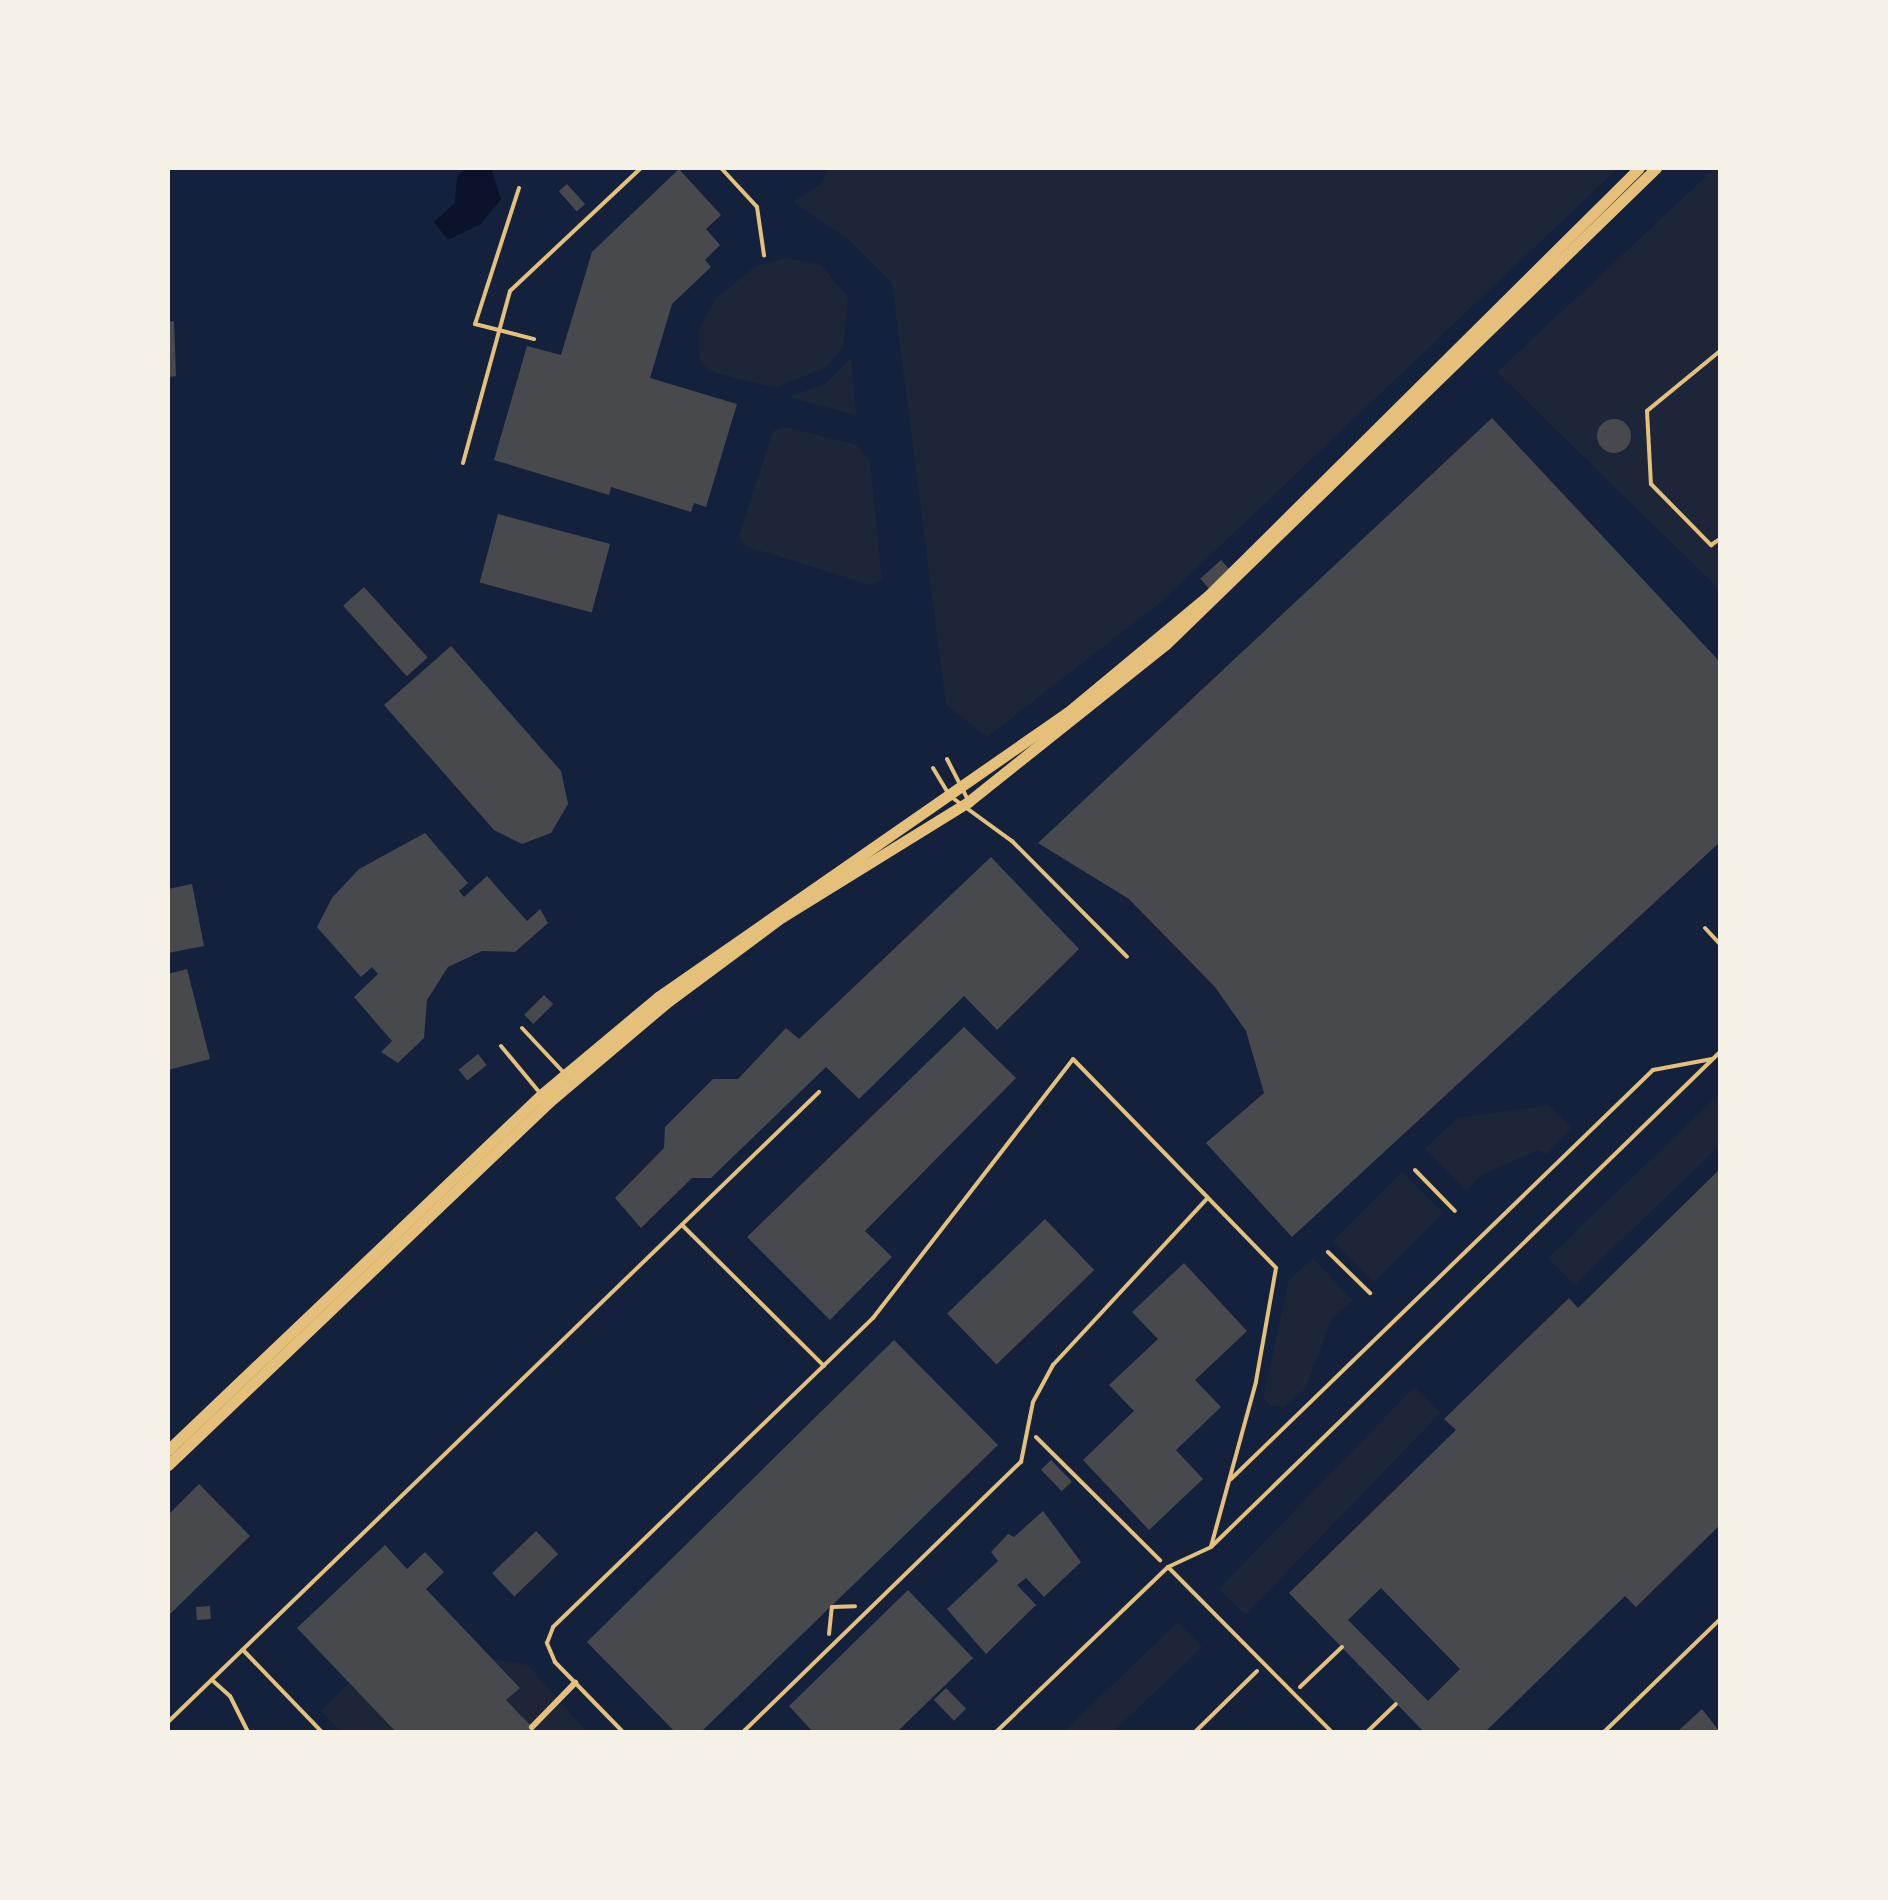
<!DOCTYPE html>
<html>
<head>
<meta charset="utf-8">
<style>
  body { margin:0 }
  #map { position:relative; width:1888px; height:1900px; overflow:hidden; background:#14213d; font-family:"Asap Condensed",sans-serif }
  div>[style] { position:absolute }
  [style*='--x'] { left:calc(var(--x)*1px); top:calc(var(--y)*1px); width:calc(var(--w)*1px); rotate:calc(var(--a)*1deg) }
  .green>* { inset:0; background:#1d2539; transform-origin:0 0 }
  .water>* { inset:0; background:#0b132b }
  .building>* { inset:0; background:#48494c; transform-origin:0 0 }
  .round { border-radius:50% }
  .path>* { height:4px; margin:-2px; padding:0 2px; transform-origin:2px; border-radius:2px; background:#e5c07b }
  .service>* { height:4px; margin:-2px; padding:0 2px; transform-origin:2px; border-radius:2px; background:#e5c07b }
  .pedestrian>* { height:6px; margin:-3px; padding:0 3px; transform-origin:3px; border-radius:3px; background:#e5c07b }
  .tertiary>* { height:11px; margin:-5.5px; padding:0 5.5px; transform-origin:5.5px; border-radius:5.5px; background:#e5c07b }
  span { translate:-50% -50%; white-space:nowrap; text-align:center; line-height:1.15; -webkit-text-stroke:7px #f6f1e7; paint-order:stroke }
  .frame { position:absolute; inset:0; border:170px solid #f6f1e7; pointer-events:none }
</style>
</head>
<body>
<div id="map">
  <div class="green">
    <div style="clip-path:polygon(828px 168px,1618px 168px,1161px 602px,987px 737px,946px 705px,892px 283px,850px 241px,793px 202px,823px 182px)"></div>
    <div style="clip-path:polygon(1715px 168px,1720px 168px,1720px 590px,1497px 372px)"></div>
    <div style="clip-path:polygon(785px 258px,821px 265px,848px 297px,843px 347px,825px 368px,774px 388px,709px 371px,700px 361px,698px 332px,716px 298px,756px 266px)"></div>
    <div style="clip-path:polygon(851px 358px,856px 415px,789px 397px,825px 384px)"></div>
    <div style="clip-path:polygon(785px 427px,857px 445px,870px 461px,882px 581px,871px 585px,745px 546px,739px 536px,773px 431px)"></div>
    <div style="clip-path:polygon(1720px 1093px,1720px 1145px,1575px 1285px,1548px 1258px)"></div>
    <div style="clip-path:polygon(1548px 1105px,1572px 1127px,1547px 1154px,1538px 1150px,1484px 1174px,1466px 1190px,1425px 1149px,1457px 1118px)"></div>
    <div style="left:1402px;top:1172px;width:58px;height:98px;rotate:45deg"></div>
    <div style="clip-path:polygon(1313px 1258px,1353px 1301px,1332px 1318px,1305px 1389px,1284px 1407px,1271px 1406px,1263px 1398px,1289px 1280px)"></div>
    <div style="left:1414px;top:1387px;width:37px;height:281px;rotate:44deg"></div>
    <div style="clip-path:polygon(1178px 1622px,1202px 1647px,1113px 1732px,1063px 1732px)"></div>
    <div style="clip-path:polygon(493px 1659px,528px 1665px,587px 1732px,537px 1732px,506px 1700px,520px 1687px)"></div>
    <div style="clip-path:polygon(349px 1683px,396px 1732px,341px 1732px,321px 1711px)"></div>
  </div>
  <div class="water">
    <div style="clip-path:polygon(466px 168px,491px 168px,501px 199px,481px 224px,448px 240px,434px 222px,455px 203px,457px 177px)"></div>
  </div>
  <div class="building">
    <div style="clip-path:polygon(679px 169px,721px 215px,706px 229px,720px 245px,705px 260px,711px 267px,672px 304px,650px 378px,737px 404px,706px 507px,694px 503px,691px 512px,611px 487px,609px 495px,494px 460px,527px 346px,561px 355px,592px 252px)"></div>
    <div style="left:567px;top:184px;width:27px;height:11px;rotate:48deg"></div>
    <div style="clip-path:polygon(174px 321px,176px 376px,168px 377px,168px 322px)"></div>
    <div style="clip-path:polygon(1492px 418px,1720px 662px,1720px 842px,1292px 1237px,1206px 1143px,1264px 1093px,1246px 1031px,1215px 987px,1129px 899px,1038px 843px)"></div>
    <div class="round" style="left:1597px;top:419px;width:34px;height:34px"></div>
    <div style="left:498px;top:514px;width:116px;height:71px;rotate:15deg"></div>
    <div style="left:1221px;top:560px;width:28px;height:28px;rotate:48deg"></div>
    <div style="left:364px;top:587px;width:95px;height:28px;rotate:48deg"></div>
    <div style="clip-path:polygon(451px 646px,561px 771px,568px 804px,551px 833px,522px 844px,494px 830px,384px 705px)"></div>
    <div style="clip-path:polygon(425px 833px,468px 883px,459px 891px,464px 897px,487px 876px,527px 921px,540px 909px,548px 923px,515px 952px,482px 951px,448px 967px,427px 1000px,424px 1038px,398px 1063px,381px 1052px,392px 1041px,354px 997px,378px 974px,372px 967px,361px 977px,317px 927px,332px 898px,359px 869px)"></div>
    <div style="clip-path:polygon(991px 857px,1079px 949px,997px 1030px,964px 996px,859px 1099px,826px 1067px,711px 1178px,692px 1178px,641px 1228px,615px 1198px,664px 1148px,665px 1127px,713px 1079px,738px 1079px,786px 1028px,799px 1039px)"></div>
    <div style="clip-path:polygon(192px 884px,204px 946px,168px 953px,168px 889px)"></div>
    <div style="clip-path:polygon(187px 969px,210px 1059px,168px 1070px,168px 974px)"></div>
    <div style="left:544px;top:995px;width:13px;height:28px;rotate:45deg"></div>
    <div style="clip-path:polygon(964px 1027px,1016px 1078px,865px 1231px,892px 1257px,830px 1320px,747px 1237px)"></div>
    <div style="left:478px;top:1054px;width:14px;height:25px;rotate:51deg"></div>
    <div style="clip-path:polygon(evenodd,1720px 1169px,1720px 1525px,1636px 1607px,1625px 1596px,1485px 1732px,1424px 1732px,1289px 1593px,1456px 1430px,1444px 1419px,1569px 1298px,1578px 1308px,1720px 1169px,1381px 1588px,1460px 1669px,1428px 1701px,1348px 1620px,1381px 1588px)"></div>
    <div style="left:1045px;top:1219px;width:71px;height:136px;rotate:46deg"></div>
    <div style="clip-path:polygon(1184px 1263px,1247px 1331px,1195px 1380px,1221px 1407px,1176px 1450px,1203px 1479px,1149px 1530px,1083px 1460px,1134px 1411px,1109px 1385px,1158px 1339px,1132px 1312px)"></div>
    <div style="clip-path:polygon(894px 1340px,998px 1445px,701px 1732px,675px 1732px,587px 1642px)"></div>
    <div style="left:1051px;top:1460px;width:30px;height:14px;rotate:46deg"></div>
    <div style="clip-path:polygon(199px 1484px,250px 1536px,168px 1616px,168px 1515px)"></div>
    <div style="clip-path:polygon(1043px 1511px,1081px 1562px,1044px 1597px,1026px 1578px,1017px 1585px,1036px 1605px,986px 1654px,947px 1609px,998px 1561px,991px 1552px,1008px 1534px,1014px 1537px)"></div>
    <div style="left:536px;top:1531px;width:32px;height:61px;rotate:46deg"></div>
    <div style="clip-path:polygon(385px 1545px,407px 1569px,425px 1552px,444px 1572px,426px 1589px,520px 1688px,506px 1700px,537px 1732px,396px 1732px,297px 1628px)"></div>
    <div style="clip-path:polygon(908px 1590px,973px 1658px,897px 1732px,813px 1732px,789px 1706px)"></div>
    <div style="left:210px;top:1606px;width:13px;height:14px;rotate:86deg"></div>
    <div style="left:946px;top:1688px;width:29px;height:17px;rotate:46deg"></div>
    <div style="clip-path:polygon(1702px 1709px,1720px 1732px,1677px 1732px)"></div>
  </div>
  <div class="path">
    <div style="--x:721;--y:168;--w:53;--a:47.3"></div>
    <div style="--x:757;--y:207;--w:49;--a:81.7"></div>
    <div style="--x:519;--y:188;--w:143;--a:107.9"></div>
    <div style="--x:475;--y:324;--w:61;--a:14.3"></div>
    <div style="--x:463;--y:463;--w:178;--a:-74.7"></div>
    <div style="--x:510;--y:291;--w:180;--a:-43.2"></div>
    <div style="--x:1705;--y:928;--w:22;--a:47"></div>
    <div style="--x:1415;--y:1170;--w:57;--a:45.7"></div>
    <div style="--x:1328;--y:1252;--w:59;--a:44.3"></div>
    <div style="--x:1036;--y:1437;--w:175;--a:44.8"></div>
    <div style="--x:829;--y:1634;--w:27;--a:-84"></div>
    <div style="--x:832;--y:1607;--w:23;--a:-2"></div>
    <div style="--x:1300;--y:1687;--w:58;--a:-43.6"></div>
    <div style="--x:1195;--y:1732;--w:87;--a:-44.5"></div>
    <div style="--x:1367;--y:1732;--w:40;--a:-44"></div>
  </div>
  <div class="service">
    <div style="--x:1720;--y:351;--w:94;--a:140.6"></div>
    <div style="--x:1647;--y:411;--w:73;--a:86.9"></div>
    <div style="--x:1651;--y:484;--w:86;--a:45.5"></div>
    <div style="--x:1711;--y:545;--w:11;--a:-34"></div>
    <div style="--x:947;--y:759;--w:46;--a:62.9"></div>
    <div style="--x:933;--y:768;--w:33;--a:59"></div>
    <div style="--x:950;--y:796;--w:77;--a:36"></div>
    <div style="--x:1012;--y:841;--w:163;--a:45.2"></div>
    <div style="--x:522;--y:1028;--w:63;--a:46.9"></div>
    <div style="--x:501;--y:1046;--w:61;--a:50.3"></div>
    <div style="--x:682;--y:1225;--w:200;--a:44.8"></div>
    <div style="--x:1231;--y:1479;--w:588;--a:-44.1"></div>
    <div style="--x:1653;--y:1070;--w:60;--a:-10.6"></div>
    <div style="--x:1168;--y:1567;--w:233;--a:45.2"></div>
    <div style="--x:243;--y:1650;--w:114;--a:46.1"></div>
    <div style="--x:212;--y:1680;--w:24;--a:42"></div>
    <div style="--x:230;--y:1696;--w:40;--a:63.4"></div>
    <div style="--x:168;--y:1722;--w:906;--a:-44.06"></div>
    <div style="--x:623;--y:1732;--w:98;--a:-134.2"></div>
    <div style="--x:555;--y:1662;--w:21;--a:-113"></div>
    <div style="--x:547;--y:1643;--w:17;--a:-69"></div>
    <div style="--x:553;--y:1627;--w:445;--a:-44"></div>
    <div style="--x:873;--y:1318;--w:327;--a:-52.3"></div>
    <div style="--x:1073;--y:1059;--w:291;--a:45.8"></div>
    <div style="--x:1276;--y:1268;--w:116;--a:100"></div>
    <div style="--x:1256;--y:1382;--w:171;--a:105.3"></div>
    <div style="--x:743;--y:1732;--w:388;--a:-44.2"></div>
    <div style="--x:1021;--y:1462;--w:61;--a:-78.7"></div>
    <div style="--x:1033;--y:1402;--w:42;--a:-61.6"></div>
    <div style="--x:1053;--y:1365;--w:225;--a:-47.2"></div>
    <div style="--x:996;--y:1732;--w:238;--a:-43.8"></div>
    <div style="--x:1168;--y:1567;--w:47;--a:-24.9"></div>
    <div style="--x:1211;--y:1547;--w:710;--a:-44.2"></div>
    <div style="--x:1604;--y:1732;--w:162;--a:-44.2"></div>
  </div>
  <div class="pedestrian">
    <div style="--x:532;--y:1727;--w:62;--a:-45.7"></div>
  </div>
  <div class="tertiary">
    <div style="--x:168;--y:1450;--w:516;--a:-43.59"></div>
    <div style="--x:542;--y:1094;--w:151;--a:-39.9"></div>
    <div style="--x:658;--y:997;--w:498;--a:-34.8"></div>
    <div style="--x:1067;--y:713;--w:183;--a:-39.7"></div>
    <div style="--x:1208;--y:596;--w:607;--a:-44.8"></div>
    <div style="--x:168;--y:1465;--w:526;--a:-43.61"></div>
    <div style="--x:549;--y:1102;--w:153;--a:-40.2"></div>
    <div style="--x:666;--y:1003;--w:144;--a:-36.6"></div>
    <div style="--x:782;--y:917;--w:219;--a:-31.7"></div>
    <div style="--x:968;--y:802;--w:253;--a:-38.6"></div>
    <div style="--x:1166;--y:644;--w:683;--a:-44.17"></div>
  </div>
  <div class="frame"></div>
</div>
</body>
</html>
